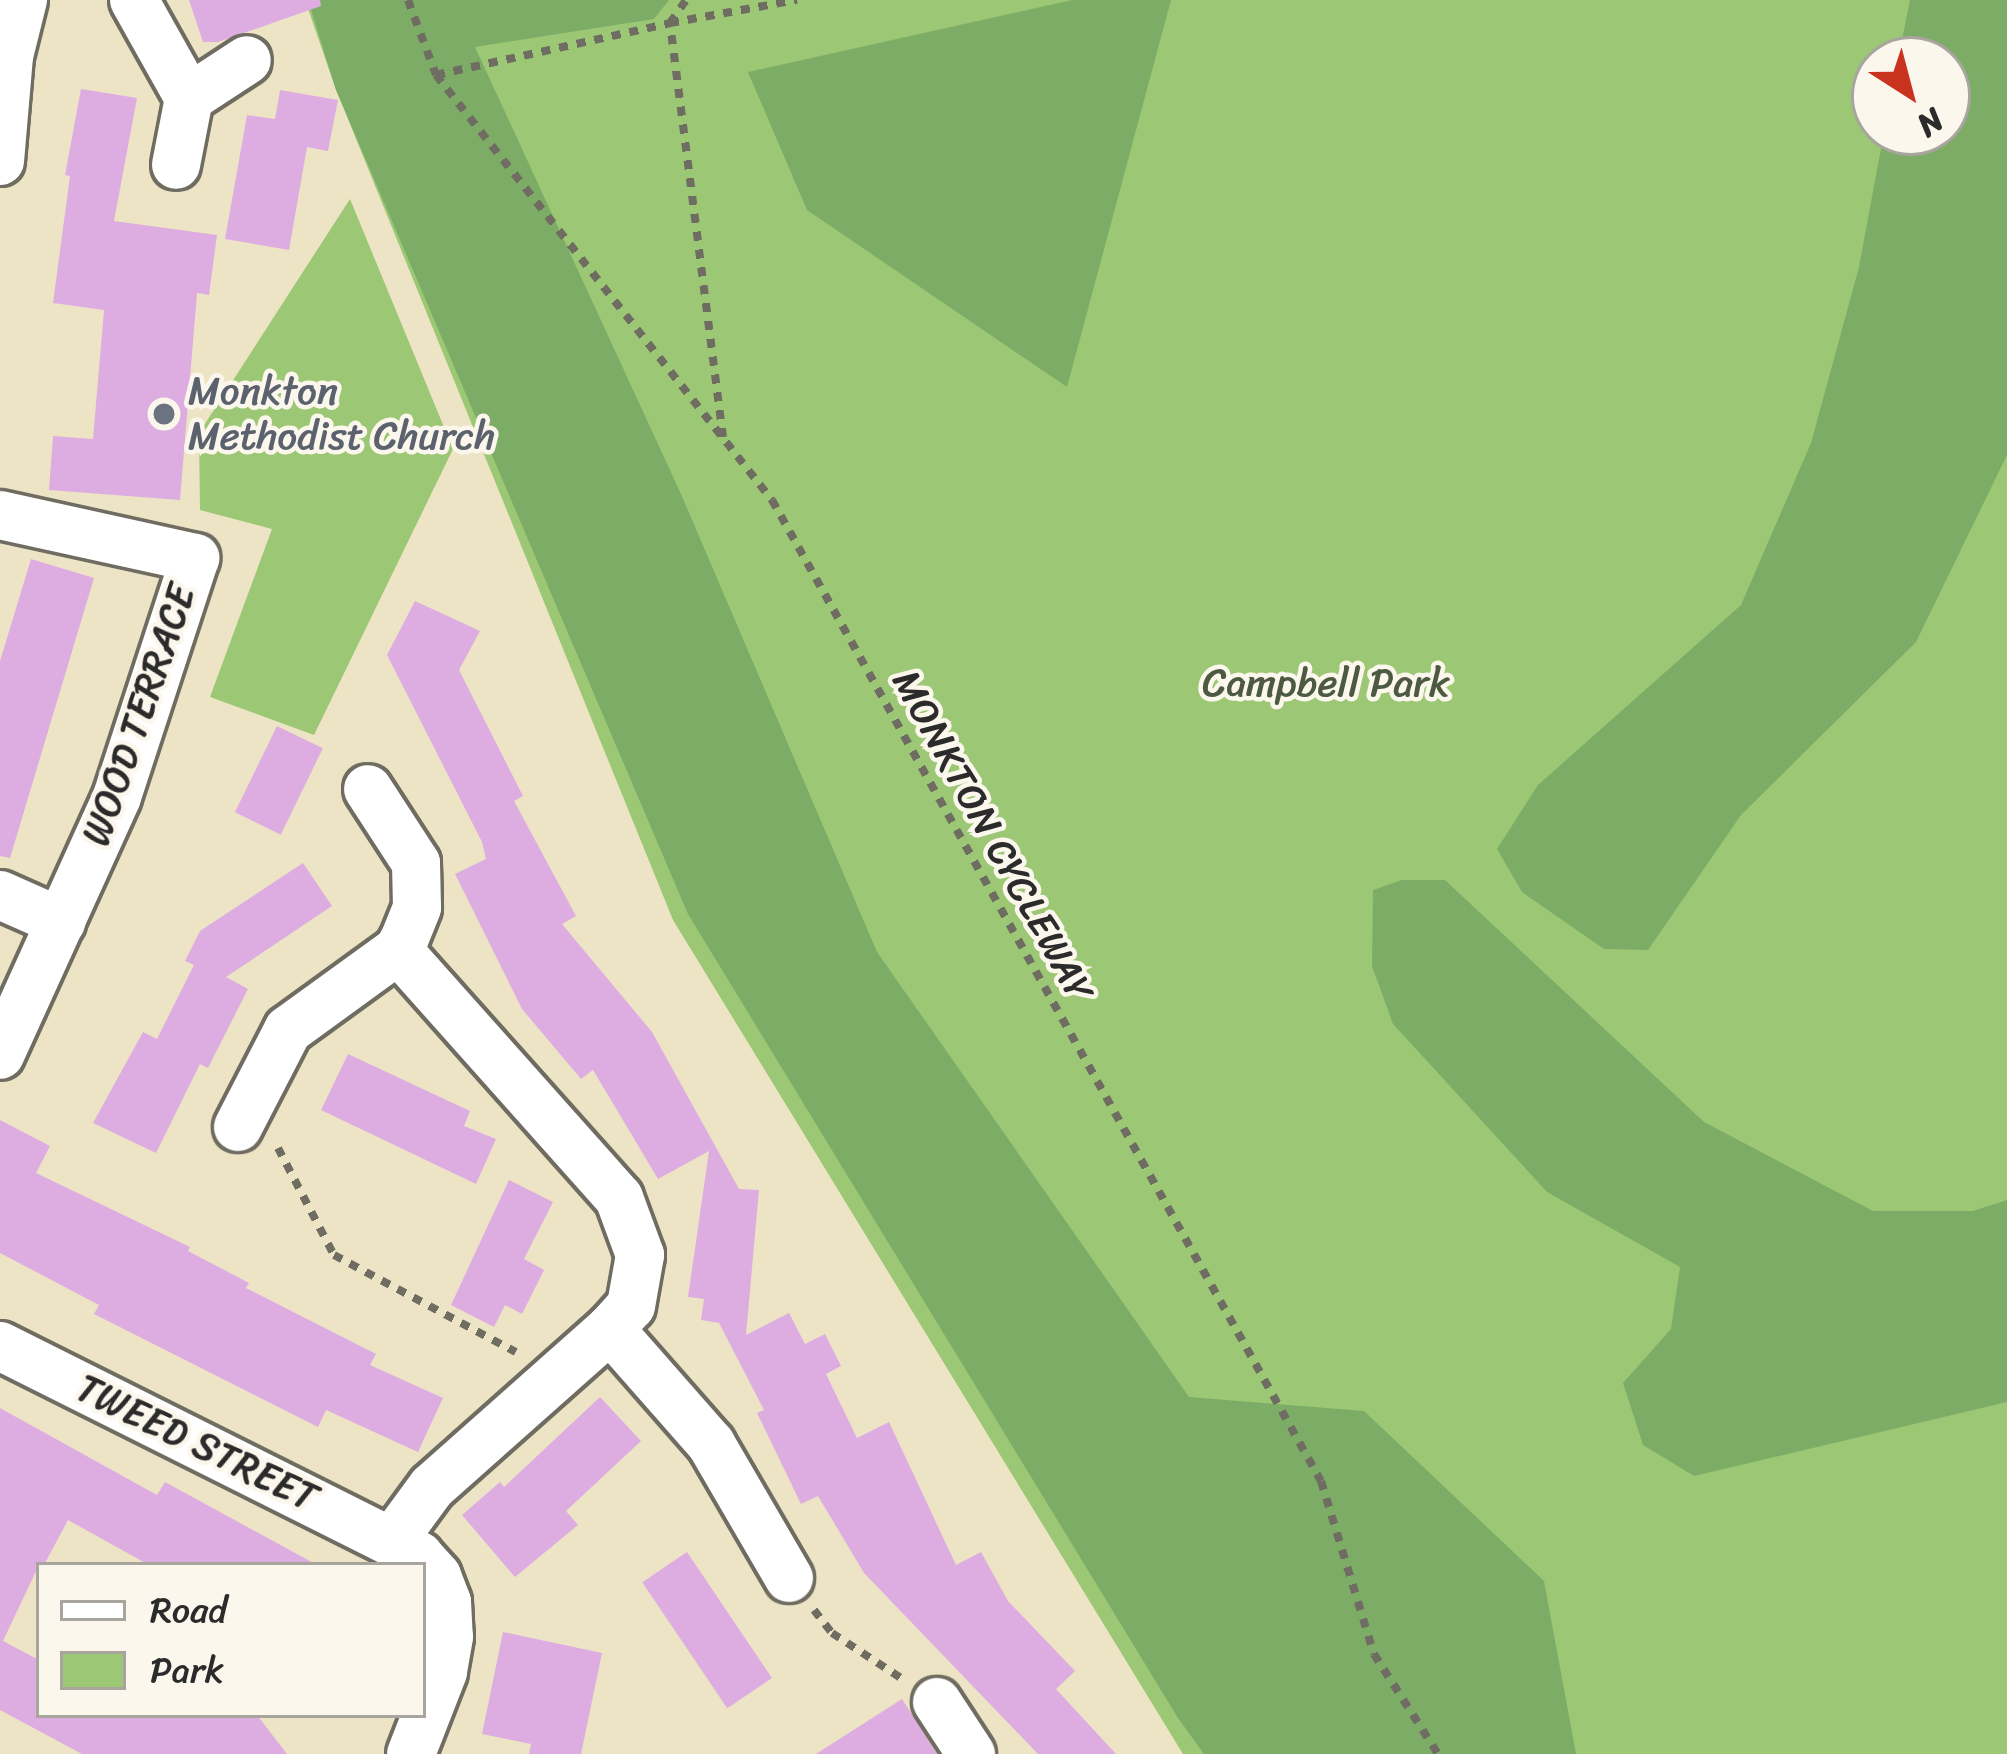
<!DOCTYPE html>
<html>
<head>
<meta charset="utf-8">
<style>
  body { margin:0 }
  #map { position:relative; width:2007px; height:1754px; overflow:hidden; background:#ede4c5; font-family:Sriracha,sans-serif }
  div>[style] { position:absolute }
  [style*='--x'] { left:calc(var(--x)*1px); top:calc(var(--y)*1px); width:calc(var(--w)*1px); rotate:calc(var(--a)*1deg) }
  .green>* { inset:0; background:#9cc774 }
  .forest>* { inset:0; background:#7dac66 }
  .building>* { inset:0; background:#ddade2; transform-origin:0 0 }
  .path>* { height:8px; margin-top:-4px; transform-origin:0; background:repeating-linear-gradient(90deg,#6f6c61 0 9px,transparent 0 18px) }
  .roads { filter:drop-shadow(3px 0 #6f6c61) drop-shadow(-3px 0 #6f6c61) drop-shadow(0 3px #6f6c61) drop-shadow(0 -3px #6f6c61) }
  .minor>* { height:48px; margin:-24px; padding:0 24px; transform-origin:24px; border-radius:24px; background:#fff }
  .dots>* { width:33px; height:33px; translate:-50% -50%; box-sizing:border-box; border:6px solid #fbf7ec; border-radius:50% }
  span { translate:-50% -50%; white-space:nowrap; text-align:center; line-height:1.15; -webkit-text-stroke:9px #fbf7ec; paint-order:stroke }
  .worship-label { font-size:39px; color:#5b616d }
  .left { translate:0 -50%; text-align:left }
  .park-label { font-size:39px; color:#4d5a41 }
  .street-label { font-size:39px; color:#2b2b2b }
  .legend { position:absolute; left:36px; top:1562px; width:390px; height:156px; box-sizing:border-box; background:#fbf7ec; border:3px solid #a8a59f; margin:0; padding:15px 21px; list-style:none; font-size:36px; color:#2b2b2b }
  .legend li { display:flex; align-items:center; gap:24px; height:60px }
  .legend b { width:60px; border:3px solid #a8a59f }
  .north { position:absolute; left:1851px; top:36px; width:120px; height:120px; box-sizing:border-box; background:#fbf7ec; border:3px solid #a8a59f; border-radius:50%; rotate:144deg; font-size:33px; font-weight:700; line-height:48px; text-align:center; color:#2b2b2b }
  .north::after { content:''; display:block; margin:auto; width:42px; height:54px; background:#c8321e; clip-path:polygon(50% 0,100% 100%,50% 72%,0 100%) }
</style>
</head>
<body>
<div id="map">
  <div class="green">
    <div style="clip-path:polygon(evenodd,305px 0,2007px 0,2007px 1754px,1183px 1754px,673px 920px,335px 87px,305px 0,1875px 60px,1947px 60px,1947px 132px,1875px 132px,1875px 60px)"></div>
    <div style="clip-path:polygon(350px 199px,453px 449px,314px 735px,210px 697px,272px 529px,200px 510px,199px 433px)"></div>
  </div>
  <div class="forest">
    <div style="clip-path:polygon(308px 0,669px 0,654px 19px,475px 47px,681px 494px,877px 952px,1189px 1397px,1364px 1411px,1544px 1581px,1576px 1754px,1204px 1754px,1178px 1718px,688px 914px,336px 90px)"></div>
    <div style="clip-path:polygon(1072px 0,1171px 0,1067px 387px,807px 210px,748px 72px)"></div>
    <div style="clip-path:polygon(1910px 0,2007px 0,2007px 455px,1916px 642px,1741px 815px,1648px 950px,1604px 949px,1522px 892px,1497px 849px,1538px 785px,1741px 605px,1811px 443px,1859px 267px,1884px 132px,1947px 132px,1947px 60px,1898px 60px)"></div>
    <div style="clip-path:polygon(1402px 880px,1445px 880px,1704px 1122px,1873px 1211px,1973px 1211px,2007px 1200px,2007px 1402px,1694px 1476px,1643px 1445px,1623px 1383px,1671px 1329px,1680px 1267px,1547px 1192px,1393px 1024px,1372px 966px,1373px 890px)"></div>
  </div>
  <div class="building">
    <div style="clip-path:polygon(189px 0,320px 0,321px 6px,218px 42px,203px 42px)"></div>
    <div style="clip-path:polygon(81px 89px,137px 98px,114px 221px,217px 235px,209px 295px,197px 293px,180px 500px,49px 490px,53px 436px,93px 439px,104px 310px,53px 303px,70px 176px,65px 175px)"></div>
    <div style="clip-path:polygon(280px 90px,338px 100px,328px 151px,307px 147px,289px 250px,225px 239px,247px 115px,275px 119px)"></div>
    <div style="clip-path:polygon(31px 559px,94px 578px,10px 858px,0 856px,0 661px)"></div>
    <div style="clip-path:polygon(415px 601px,480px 631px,459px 670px,523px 796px,514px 801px,576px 916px,562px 924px,652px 1032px,739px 1189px,759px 1190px,746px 1335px,789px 1313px,805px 1344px,825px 1334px,841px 1366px,826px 1374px,857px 1438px,889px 1422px,956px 1565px,981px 1552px,1008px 1601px,1075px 1671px,1056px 1689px,1116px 1754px,1038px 1754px,864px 1573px,818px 1496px,801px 1504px,757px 1413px,764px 1410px,719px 1323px,701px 1320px,704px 1299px,688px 1297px,709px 1151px,658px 1179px,593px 1070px,581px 1079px,522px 1009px,455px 874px,486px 859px,482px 842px,387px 655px)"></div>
    <div style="left:277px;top:726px;width:51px;height:96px;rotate:26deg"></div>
    <div style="clip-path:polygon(303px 863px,332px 906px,226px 977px,248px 989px,208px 1068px,200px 1064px,156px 1153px,93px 1123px,143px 1032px,157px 1039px,194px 965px,185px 961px,200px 931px)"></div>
    <div style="clip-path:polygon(348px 1054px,470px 1111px,464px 1126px,496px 1139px,476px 1184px,321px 1110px)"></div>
    <div style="clip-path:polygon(0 1120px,50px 1146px,36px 1173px,190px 1247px,188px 1251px,249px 1283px,246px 1288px,376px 1354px,370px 1365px,443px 1398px,418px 1452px,326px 1410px,318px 1427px,94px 1314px,99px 1305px,0 1253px)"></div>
    <div style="clip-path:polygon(509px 1180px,553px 1202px,524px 1259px,544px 1270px,522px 1314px,505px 1305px,494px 1327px,451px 1305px)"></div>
    <div style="clip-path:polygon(600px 1397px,641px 1441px,566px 1511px,578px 1525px,515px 1577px,462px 1515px,500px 1482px,504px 1487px)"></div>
    <div style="clip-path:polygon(0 1408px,157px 1495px,165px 1482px,317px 1565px,149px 1565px,68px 1520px,44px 1565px,39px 1565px,3px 1641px,39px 1660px,39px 1715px,257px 1715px,287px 1754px,82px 1754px,0 1710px)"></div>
    <div style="left:687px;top:1552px;width:152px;height:54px;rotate:56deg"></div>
    <div style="clip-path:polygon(503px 1632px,602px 1653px,581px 1754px,529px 1754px,531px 1744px,482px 1734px)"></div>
    <div style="clip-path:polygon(902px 1699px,937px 1754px,816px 1754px)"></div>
  </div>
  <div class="path">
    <div style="--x:408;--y:0;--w:80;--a:69.5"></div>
    <div style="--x:436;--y:75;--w:542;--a:51.67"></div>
    <div style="--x:772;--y:500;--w:1124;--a:60.77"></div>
    <div style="--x:1321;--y:1481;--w:181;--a:73"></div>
    <div style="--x:1374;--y:1654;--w:119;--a:57.4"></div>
    <div style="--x:436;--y:75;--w:240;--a:-12.5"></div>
    <div style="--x:670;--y:23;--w:28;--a:-55"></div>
    <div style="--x:723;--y:437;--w:417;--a:-97.3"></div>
    <div style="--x:670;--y:23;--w:129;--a:-10.3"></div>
    <div style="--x:278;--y:1148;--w:121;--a:62.4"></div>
    <div style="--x:334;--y:1255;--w:206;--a:28.1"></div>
    <div style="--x:814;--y:1610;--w:29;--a:52"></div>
    <div style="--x:832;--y:1633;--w:82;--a:33.1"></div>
  </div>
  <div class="roads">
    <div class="minor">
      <div style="--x:134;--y:0;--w:112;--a:60.7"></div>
      <div style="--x:189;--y:98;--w:68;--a:101"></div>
      <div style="--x:189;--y:98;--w:69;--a:-33.2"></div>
      <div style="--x:0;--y:161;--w:105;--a:-85.1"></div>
      <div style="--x:9;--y:56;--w:58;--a:-76"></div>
      <div style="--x:0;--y:515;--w:200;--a:12.4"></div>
      <div style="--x:195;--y:558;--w:251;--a:108.1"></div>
      <div style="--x:117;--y:797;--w:283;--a:114.4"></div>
      <div style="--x:0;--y:895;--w:67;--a:23.9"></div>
      <div style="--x:238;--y:1127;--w:109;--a:-62.7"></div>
      <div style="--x:288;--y:1030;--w:136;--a:-36"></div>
      <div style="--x:398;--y:950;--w:12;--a:-59"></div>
      <div style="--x:404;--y:940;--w:35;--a:-68"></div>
      <div style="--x:417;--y:907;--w:44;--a:-91.3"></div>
      <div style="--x:416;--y:863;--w:88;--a:-123"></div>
      <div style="--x:610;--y:1329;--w:153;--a:48.7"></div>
      <div style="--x:711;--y:1444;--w:155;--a:59.8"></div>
      <div style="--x:0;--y:1346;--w:469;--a:26.6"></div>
      <div style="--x:419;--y:1556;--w:27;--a:48"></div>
      <div style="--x:437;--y:1576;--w:28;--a:69"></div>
      <div style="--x:447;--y:1602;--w:35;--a:87"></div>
      <div style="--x:449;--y:1637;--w:36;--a:100"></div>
      <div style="--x:443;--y:1672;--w:88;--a:111.3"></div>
      <div style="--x:393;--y:1540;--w:66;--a:-53.7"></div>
      <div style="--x:432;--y:1487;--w:238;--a:-41.6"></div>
      <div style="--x:610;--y:1329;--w:31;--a:-48"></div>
      <div style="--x:631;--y:1306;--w:52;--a:-80"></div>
      <div style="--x:640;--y:1255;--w:61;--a:-110.2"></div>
      <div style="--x:619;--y:1198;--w:332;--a:-131.7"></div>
      <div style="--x:937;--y:1702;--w:62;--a:56.8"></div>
    </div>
  </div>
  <div class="dots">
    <div style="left:164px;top:414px;background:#6b7280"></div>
  </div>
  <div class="worship-label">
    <span class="left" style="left:188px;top:414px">Monkton<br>Methodist Church</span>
  </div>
  <div class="park-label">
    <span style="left:1326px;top:683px">Campbell Park</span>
  </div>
  <div class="street-label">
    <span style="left:139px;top:715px;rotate:-71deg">WOOD TERRACE</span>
    <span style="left:993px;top:836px;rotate:61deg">MONKTON CYCLEWAY</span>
    <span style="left:197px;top:1443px;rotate:26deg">TWEED STREET</span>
  </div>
  <ul class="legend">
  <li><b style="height:15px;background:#fff"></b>Road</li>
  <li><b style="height:33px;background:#9cc774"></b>Park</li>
  </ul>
  <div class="north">N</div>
</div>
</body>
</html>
